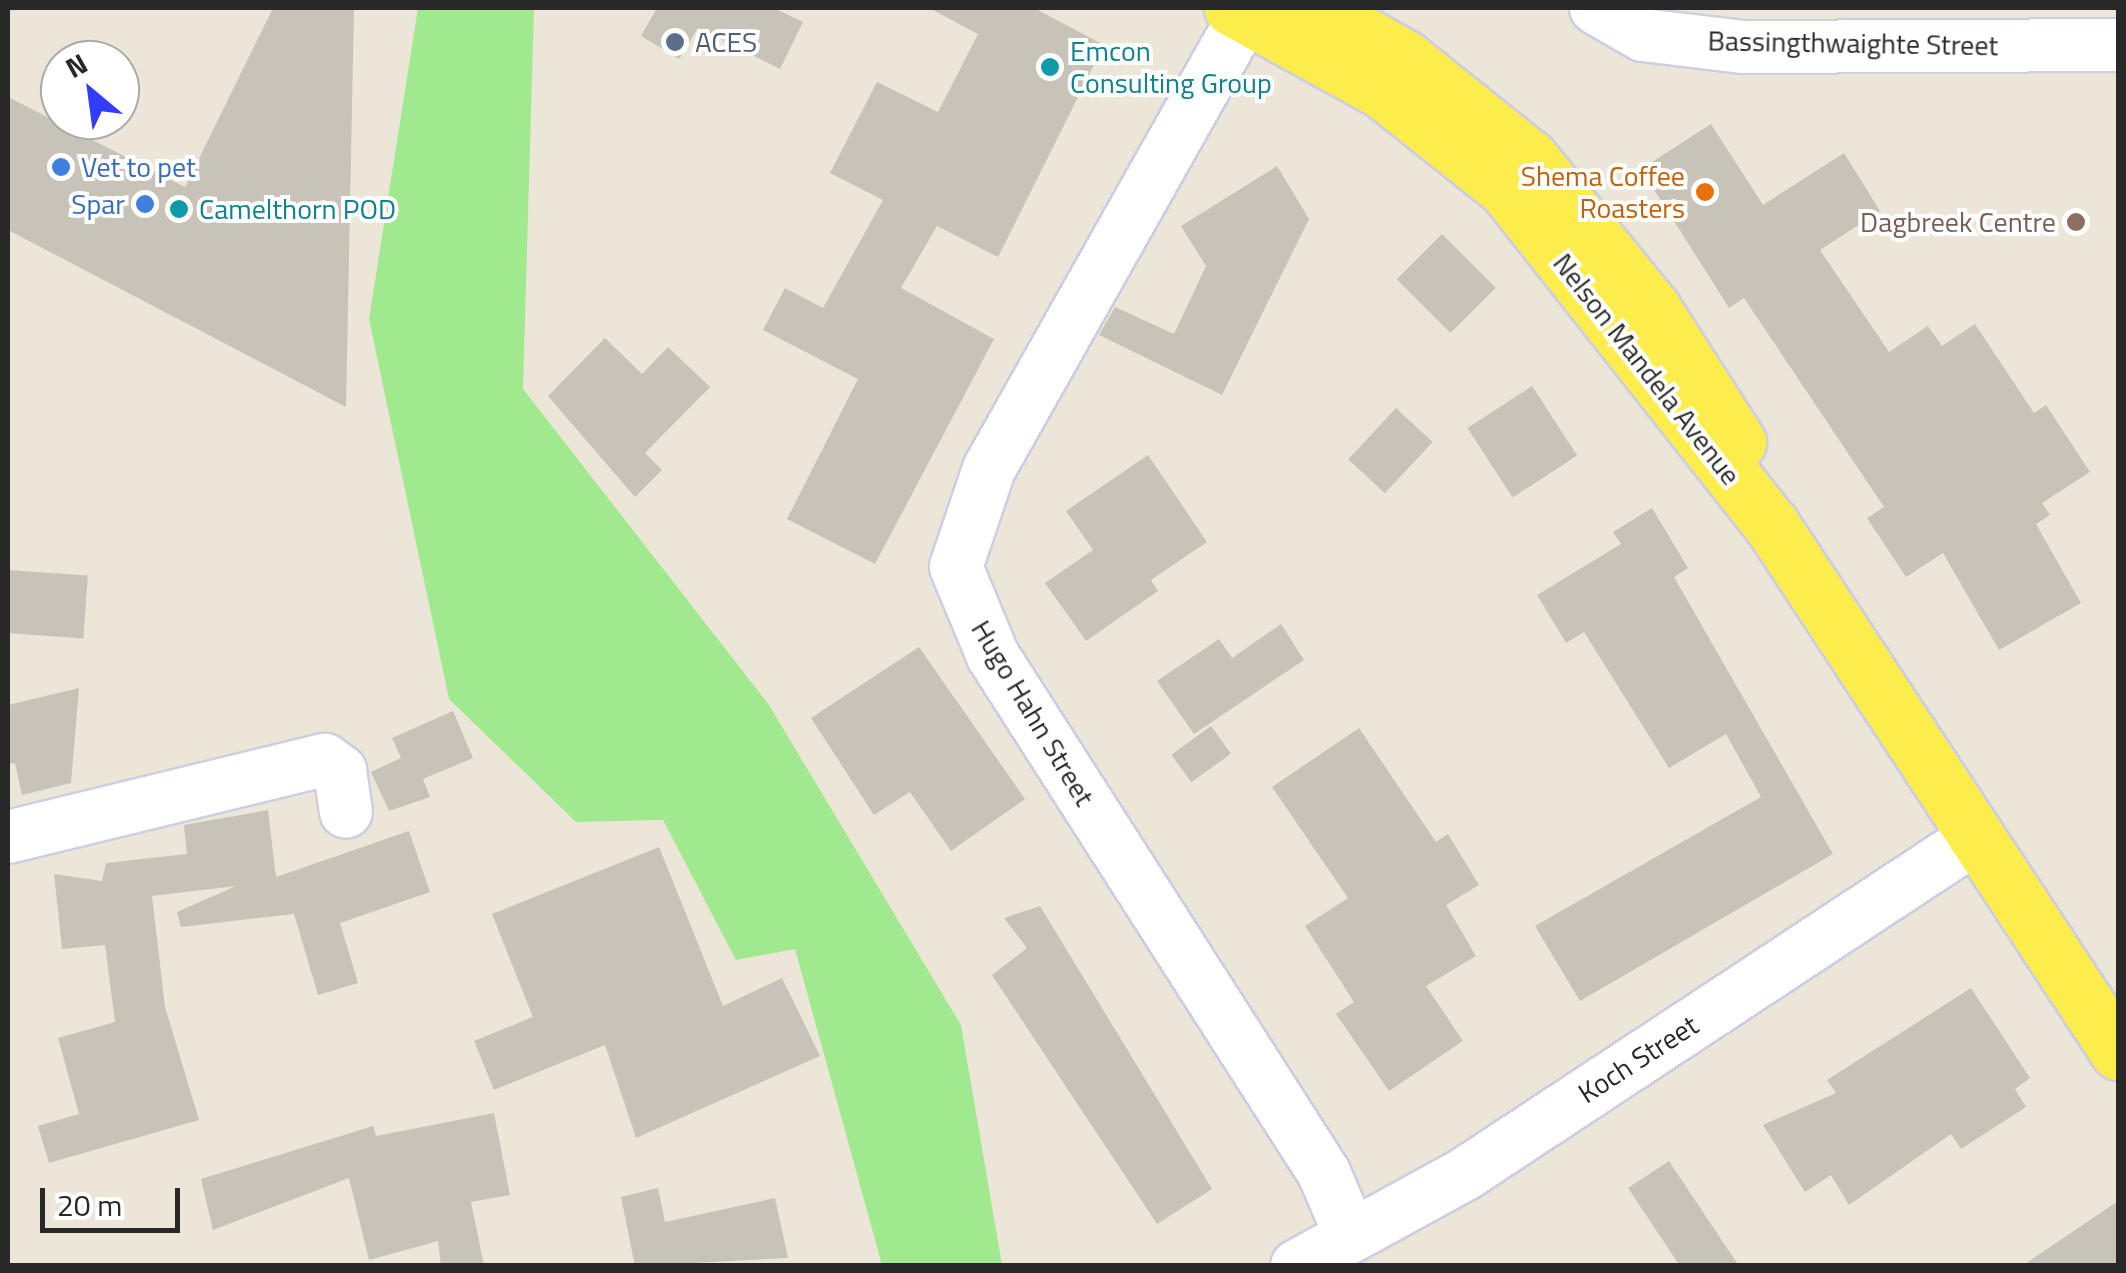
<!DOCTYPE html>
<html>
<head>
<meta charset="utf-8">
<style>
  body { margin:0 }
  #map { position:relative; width:2126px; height:1273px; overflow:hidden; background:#ece6d8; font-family:"Titillium Web",sans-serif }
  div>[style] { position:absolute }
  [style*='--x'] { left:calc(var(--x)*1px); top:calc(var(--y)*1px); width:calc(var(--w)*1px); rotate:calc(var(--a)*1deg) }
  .green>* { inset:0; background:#a1e98f }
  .building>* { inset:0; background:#c7c3b8; transform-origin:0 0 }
  .roads { filter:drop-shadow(2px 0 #cdcee3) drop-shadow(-2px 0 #cdcee3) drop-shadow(0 2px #cdcee3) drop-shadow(0 -2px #cdcee3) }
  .minor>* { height:52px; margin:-26px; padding:0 26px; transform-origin:26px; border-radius:26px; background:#fff }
  .major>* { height:55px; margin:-27.5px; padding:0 27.5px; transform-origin:27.5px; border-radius:27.5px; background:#fded4c }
  .dots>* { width:28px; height:28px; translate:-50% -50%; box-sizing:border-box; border:5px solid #fff; border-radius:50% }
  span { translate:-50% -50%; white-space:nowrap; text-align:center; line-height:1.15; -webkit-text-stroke:8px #fff; paint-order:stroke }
  .service-label { font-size:28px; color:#4e5e75 }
  .left { translate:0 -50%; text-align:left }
  .street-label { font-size:28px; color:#282828 }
  .culture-label { font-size:28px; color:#0d838f }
  .shop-label { font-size:28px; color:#366cbe }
  .right { translate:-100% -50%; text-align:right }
  .food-label { font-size:28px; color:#c56008 }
  .education-label { font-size:28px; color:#785e54 }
  .frame { position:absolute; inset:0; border:10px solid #282828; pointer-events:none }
  .north { position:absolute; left:40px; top:40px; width:100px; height:100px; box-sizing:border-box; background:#fff; border:2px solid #a9a9a9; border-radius:50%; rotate:331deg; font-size:28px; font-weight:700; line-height:40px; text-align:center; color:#282828 }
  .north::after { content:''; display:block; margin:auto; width:35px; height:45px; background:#323cff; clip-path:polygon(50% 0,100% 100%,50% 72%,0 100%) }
  .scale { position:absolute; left:40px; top:1188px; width:140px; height:45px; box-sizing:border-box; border:5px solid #282828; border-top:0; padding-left:12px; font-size:30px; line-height:35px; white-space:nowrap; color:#282828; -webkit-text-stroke:8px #fff; paint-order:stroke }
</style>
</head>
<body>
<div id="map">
  <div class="green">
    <div style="clip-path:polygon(418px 8px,534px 8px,523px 389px,769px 705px,961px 1025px,1002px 1265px,882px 1265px,795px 949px,736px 960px,663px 820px,576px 822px,449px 699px,369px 319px)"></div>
  </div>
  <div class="building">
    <div style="clip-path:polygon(273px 8px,354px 8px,346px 407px,8px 230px,8px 97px,185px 187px)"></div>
    <div style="clip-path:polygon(657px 8px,774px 8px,803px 22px,780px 69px,698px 28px,679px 59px,641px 36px)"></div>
    <div style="clip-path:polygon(929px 8px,1034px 8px,1104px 45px,998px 257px,937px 226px,901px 288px,994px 339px,875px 564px,787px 519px,858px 379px,763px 330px,785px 288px,823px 308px,883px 200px,830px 173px,877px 82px,938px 112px,978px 34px)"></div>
    <div style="clip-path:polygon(1711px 124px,1763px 205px,1844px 153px,1880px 211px,1820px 250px,1889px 352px,1928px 326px,1942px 346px,1975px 324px,2034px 413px,2046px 405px,2090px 472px,2042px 503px,2050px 515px,2036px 524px,2081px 603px,1999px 650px,1943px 553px,1906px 577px,1867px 518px,1884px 507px,1744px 298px,1729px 308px,1641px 169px)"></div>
    <div style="clip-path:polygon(1277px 166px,1309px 219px,1222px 395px,1099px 335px,1115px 307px,1174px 334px,1206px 266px,1181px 226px)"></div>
    <div style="left:1442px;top:234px;width:76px;height:64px;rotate:45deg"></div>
    <div style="clip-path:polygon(605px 338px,642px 374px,668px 347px,710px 387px,645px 453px,662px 470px,635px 497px,548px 396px)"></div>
    <div style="left:1532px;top:386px;width:83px;height:77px;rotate:57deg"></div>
    <div style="left:1396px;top:408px;width:50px;height:70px;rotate:43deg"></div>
    <div style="clip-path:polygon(1148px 455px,1207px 542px,1151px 580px,1158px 591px,1086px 641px,1045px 583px,1093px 550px,1066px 511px)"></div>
    <div style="clip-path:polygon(1652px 508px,1688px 568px,1674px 577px,1833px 854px,1580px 1001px,1535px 926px,1761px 797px,1726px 734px,1669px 768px,1584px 632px,1566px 643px,1537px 595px,1621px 544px,1613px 532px)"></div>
    <div style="left:8px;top:570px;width:80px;height:63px;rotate:4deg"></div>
    <div style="clip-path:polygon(1281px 624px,1304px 660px,1194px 734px,1157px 681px,1219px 639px,1232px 658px)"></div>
    <div style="clip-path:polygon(919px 647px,1025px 799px,951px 851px,910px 792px,874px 815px,811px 718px)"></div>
    <div style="clip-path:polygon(79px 688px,71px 783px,22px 795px,15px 763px,8px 764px,8px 705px)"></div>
    <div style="clip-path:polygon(453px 711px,473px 758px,423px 779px,430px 797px,389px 811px,371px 772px,401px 758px,392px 738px)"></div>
    <div style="left:1211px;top:726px;width:34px;height:49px;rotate:54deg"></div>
    <div style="clip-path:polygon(1359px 728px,1436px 842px,1448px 834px,1479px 885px,1446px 905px,1476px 956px,1426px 986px,1463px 1041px,1389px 1091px,1336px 1014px,1354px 1002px,1305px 926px,1348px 898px,1272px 787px)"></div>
    <div style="clip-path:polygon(268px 810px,276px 877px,409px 831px,430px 892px,340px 923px,358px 983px,318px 995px,294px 914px,181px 927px,177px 912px,236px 886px,152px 896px,165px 1007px,199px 1120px,49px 1163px,38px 1126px,79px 1114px,58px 1038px,115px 1022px,105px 945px,62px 949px,54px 874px,102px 881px,106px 863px,187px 854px,184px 825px)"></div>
    <div style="clip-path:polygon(659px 847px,723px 1006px,782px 978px,820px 1056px,636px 1138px,605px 1045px,494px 1090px,474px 1041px,533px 1017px,492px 914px)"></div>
    <div style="clip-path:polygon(1040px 906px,1212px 1189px,1157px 1224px,992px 975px,1027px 948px,1004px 918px)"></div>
    <div style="clip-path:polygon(1971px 988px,2030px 1078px,2015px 1089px,2026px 1107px,1961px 1149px,1951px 1134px,1849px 1205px,1831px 1175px,1805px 1192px,1763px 1125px,1836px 1093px,1827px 1080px)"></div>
    <div style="clip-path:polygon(494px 1113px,510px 1195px,471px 1202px,484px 1266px,441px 1266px,438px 1241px,369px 1260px,349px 1178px,213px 1230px,201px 1179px,373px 1126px,376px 1136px)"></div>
    <div style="clip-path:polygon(1669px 1161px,1739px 1266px,1680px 1266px,1628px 1188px)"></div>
    <div style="clip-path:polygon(658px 1188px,665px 1222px,775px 1198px,788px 1258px,635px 1266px,621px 1197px)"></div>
    <div style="clip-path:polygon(2118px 1201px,2118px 1266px,2022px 1266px)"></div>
  </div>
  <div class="roads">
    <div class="minor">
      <div style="--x:1249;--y:8;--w:529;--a:119.42"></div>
      <div style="--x:989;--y:469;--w:103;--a:108.6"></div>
      <div style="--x:956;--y:567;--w:96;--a:67.4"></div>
      <div style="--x:993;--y:656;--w:614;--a:57.37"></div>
      <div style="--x:1324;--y:1173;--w:66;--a:66.9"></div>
      <div style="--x:1596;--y:8;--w:54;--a:29.9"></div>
      <div style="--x:1643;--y:35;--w:102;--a:6.8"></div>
      <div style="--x:1744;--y:47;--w:374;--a:-0.3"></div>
      <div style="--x:8;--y:837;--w:326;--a:-13.7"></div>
      <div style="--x:325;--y:760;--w:19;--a:36"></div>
      <div style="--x:340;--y:771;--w:41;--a:81.7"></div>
      <div style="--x:1297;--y:1266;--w:192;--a:-28.7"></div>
      <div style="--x:1465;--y:1174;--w:607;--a:-33.38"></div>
    </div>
    <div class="major">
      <div style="--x:1232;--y:8;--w:172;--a:28.8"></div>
      <div style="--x:1383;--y:91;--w:157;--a:38.5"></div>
      <div style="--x:1506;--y:189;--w:427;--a:51.7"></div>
      <div style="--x:1771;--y:524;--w:632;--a:56.69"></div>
      <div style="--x:1317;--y:8;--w:101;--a:29.6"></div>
      <div style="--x:1405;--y:58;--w:160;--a:38.7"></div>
      <div style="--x:1530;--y:158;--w:195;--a:50.8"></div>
      <div style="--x:1653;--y:309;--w:158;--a:57.4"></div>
    </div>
  </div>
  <div class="dots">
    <div style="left:675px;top:42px;background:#5c6f8a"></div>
    <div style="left:1050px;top:67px;background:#0f9aa8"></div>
    <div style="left:61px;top:167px;background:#3f7fe0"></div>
    <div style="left:1705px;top:192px;background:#e8710a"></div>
    <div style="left:145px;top:204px;background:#3f7fe0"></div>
    <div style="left:179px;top:209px;background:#0f9aa8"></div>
    <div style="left:2076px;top:222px;background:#8d6e63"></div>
  </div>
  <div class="service-label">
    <span class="left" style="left:695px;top:42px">ACES</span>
  </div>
  <div class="street-label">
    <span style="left:1853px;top:43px;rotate:1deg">Bassingthwaighte Street</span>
    <span style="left:1647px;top:369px;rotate:52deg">Nelson Mandela Avenue</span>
    <span style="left:1033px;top:713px;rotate:59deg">Hugo Hahn Street</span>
    <span style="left:1638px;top:1059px;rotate:-33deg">Koch Street</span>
  </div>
  <div class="culture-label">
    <span class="left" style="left:1070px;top:67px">Emcon<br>Consulting Group</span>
    <span class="left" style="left:199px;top:209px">Camelthorn POD</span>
  </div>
  <div class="shop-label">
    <span class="left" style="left:81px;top:167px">Vet to pet</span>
    <span class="right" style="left:125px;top:204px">Spar</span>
  </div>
  <div class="food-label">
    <span class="right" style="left:1685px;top:192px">Shema Coffee<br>Roasters</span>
  </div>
  <div class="education-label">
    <span class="right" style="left:2056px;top:222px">Dagbreek Centre</span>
  </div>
  <div class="frame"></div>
  <div class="north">N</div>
  <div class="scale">20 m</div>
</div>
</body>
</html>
